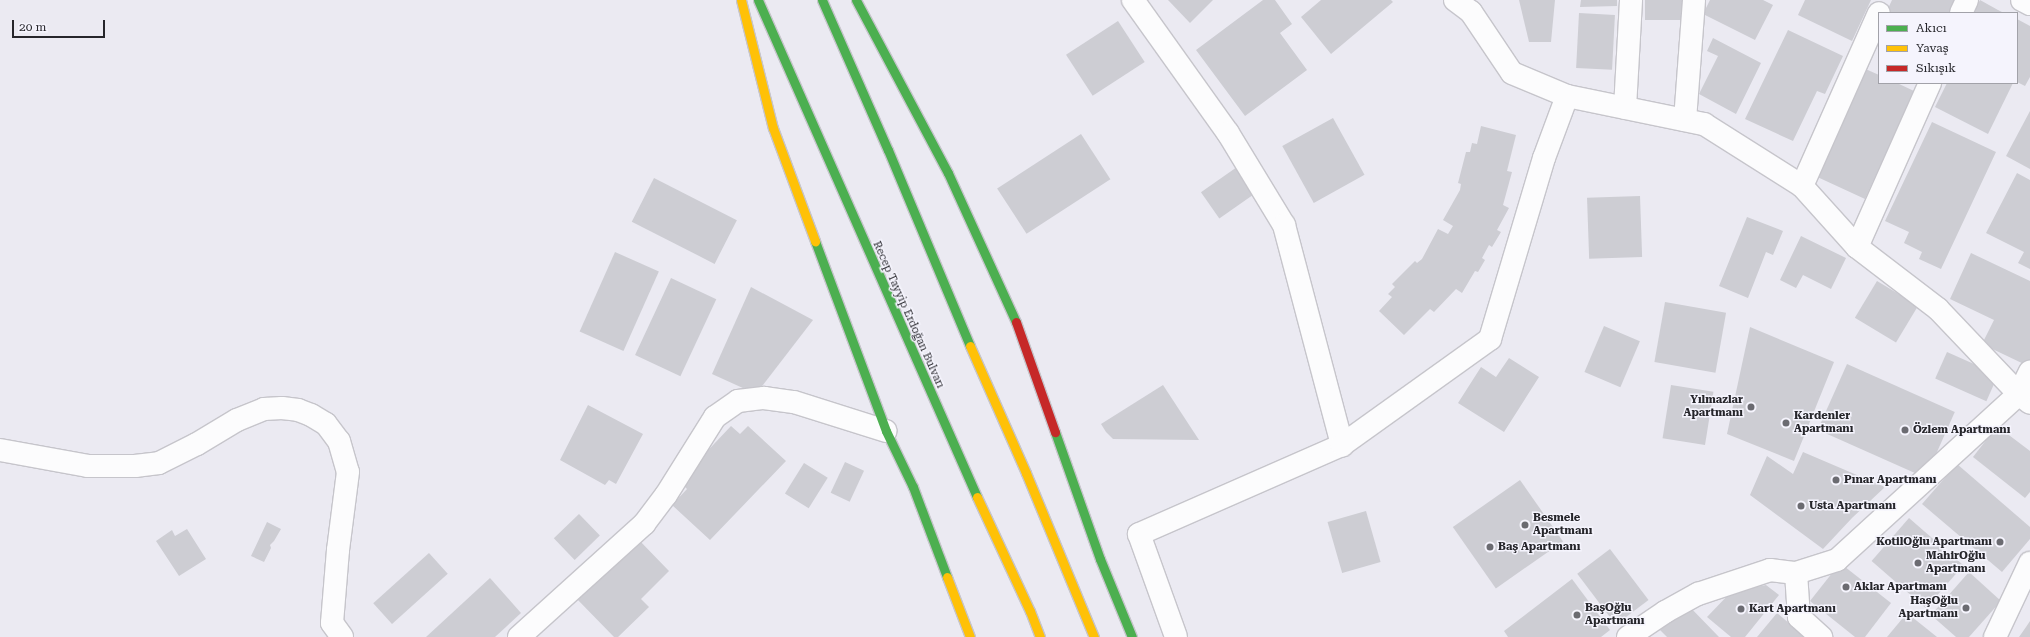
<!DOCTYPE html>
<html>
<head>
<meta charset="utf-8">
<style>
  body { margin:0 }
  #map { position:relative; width:2030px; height:637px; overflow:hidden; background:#ebeaf2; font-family:"Roboto Serif",serif }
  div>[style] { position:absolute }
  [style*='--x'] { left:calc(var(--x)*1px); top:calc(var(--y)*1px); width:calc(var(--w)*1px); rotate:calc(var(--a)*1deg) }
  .building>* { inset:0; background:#cdcdd3; transform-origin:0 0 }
  .roads { filter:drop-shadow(1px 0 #c6c5cb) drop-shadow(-1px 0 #c6c5cb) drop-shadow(0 1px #c6c5cb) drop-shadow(0 -1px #c6c5cb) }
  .street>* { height:22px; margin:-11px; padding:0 11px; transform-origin:11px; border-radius:11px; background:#fcfcfd }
  .fast>* { height:9px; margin:-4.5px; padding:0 4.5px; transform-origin:4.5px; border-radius:4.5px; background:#4caf50 }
  .slow>* { height:9px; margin:-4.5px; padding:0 4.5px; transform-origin:4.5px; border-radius:4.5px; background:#ffc107 }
  .jam>* { height:9px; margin:-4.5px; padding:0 4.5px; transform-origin:4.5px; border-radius:4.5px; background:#c62828 }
  .dots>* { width:11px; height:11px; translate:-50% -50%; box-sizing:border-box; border:2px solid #f5f4fd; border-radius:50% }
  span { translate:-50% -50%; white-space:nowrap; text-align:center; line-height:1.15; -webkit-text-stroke:3px #f5f4fd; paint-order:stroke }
  .street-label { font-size:11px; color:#26262b }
  .poi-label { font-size:11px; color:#26262b; font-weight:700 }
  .right { translate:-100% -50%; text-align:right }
  .left { translate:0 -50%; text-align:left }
  .legend { position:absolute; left:1878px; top:12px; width:140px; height:72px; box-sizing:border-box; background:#f5f4fd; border:1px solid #a2a2a9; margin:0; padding:5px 7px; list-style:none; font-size:12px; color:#26262b }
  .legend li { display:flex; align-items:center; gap:8px; height:20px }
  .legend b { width:20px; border:1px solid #a2a2a9 }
  .scale { position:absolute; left:12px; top:20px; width:93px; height:18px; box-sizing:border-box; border:2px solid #26262b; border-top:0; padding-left:5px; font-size:12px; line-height:14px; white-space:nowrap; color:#26262b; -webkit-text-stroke:3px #f5f4fd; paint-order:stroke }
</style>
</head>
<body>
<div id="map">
  <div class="building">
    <div style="clip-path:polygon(1168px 0,1213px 0,1190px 23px)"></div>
    <div style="clip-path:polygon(1263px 0,1275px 0,1292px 24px,1280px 33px,1307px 70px,1245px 116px,1196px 50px)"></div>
    <div style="clip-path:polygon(1321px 0,1391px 0,1393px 2px,1331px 54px,1301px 17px)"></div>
    <div style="clip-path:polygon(1519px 0,1555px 0,1551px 42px,1529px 42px)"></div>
    <div style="clip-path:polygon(1581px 0,1617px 0,1617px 6px,1580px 7px)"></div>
    <div style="left:1645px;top:0;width:42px;height:20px"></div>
    <div style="clip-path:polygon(1710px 0,1763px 0,1773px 5px,1755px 40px,1703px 14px)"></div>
    <div style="clip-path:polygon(1805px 0,1871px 0,1852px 41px,1798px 15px)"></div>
    <div style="clip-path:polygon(1892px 0,1955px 0,1949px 13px,1886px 13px)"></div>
    <div style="clip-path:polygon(1980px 0,1998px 10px,2004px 13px,1973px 13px)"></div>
    <div style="left:1579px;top:13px;width:36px;height:55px;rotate:3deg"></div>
    <div style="clip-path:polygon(2017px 19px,2030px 26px,2030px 77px,2025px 86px,2017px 82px)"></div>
    <div style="left:1118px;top:21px;width:49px;height:62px;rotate:57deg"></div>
    <div style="clip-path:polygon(1788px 30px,1843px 56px,1825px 94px,1817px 91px,1793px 141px,1745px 119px)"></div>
    <div style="clip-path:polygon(1713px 38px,1761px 63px,1736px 114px,1699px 94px,1718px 56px,1707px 51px)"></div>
    <div style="clip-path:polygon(1861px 67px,1879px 75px,1879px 83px,1897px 83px,1914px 91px,1865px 199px,1813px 175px)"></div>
    <div style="clip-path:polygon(1947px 83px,2013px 83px,1988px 134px,1935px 107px)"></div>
    <div style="clip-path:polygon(2030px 111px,2030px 169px,2006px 156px)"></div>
    <div style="left:1333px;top:118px;width:65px;height:58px;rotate:61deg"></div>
    <div style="clip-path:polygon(1932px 122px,1996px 152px,1941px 269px,1919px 259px,1922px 252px,1904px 243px,1909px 232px,1885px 221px)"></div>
    <div style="clip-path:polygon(1481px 126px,1516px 135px,1507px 171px,1512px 172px,1503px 205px,1509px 208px,1497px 230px,1501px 232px,1492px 247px,1489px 245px,1482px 258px,1485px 260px,1478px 272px,1475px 271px,1462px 293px,1456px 289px,1434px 312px,1430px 309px,1404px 335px,1379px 311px,1392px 297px,1388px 294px,1395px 287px,1392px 284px,1415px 261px,1417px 263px,1422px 259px,1438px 229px,1448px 234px,1453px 226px,1443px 220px,1460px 190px,1461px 184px,1458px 183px,1466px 152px,1470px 152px,1472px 143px,1477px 144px)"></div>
    <div style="left:1081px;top:134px;width:54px;height:100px;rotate:57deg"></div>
    <div style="left:1237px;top:167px;width:32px;height:44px;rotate:55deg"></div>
    <div style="clip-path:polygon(2017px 173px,2030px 180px,2030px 269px,2018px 263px,2024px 252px,1986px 233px)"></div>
    <div style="left:654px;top:178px;width:93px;height:49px;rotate:27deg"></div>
    <div style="left:1640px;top:196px;width:61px;height:53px;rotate:88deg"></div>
    <div style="clip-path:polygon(1747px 217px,1783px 231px,1773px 255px,1766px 252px,1748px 298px,1719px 286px)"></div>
    <div style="clip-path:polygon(1801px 236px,1846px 258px,1831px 289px,1803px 275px,1796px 288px,1780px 280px)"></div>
    <div style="left:615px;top:252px;width:48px;height:87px;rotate:24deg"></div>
    <div style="clip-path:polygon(1971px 253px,2030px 281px,2030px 362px,2028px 366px,1982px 344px,1994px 320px,1950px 299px)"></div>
    <div style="left:671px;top:278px;width:50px;height:85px;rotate:25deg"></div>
    <div style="left:1877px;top:281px;width:48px;height:43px;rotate:31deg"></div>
    <div style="clip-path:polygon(751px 287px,813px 320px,756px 394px,712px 374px)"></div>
    <div style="left:1665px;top:302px;width:62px;height:61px;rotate:10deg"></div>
    <div style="left:1604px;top:326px;width:39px;height:50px;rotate:23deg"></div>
    <div style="clip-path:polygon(1750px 327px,1834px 362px,1794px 461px,1727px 434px)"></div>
    <div style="left:1947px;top:352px;width:56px;height:29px;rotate:24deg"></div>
    <div style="clip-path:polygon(1509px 358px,1539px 377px,1504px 432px,1458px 403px,1481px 367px,1496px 377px)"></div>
    <div style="left:1847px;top:364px;width:118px;height:72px;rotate:24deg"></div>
    <div style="clip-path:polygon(1163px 385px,1199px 440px,1113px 439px,1106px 432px,1101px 424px)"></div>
    <div style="left:1671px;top:385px;width:43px;height:54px;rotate:9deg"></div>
    <div style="clip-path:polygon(588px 405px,643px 434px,616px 484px,609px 480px,605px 485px,560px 460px)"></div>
    <div style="clip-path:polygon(731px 426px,740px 434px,748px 426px,786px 461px,710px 540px,672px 505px,687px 489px,679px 481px)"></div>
    <div style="clip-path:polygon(1997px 426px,2030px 451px,2030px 492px,2025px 498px,1973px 457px)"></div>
    <div style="clip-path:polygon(1803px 452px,1885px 487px,1852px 518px,1823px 549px,1750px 495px,1767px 456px,1793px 474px)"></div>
    <div style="left:845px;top:462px;width:21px;height:34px;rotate:25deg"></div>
    <div style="left:804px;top:463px;width:28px;height:36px;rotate:32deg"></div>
    <div style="clip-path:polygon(1957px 464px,2030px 527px,2030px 539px,2002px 572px,1922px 504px)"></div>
    <div style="left:1520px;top:480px;width:75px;height:82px;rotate:55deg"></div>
    <div style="left:1366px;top:511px;width:53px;height:40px;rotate:74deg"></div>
    <div style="left:579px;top:514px;width:30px;height:35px;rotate:46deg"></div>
    <div style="left:1909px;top:518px;width:72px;height:57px;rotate:41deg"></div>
    <div style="clip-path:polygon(267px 522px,281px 529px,274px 541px,270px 545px,271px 548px,264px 562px,251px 556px)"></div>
    <div style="clip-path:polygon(187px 529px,206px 559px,179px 576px,156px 541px,172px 530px,175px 536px)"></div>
    <div style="clip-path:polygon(637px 538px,669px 571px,641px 599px,649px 607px,618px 637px,614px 637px,576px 598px)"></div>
    <div style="left:1610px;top:549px;width:64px;height:41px;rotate:53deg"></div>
    <div style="left:429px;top:553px;width:28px;height:75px;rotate:48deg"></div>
    <div style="clip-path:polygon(1840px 563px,1891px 603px,1865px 637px,1855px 637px,1810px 601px)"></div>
    <div style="clip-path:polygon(1969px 572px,2001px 601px,1969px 637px,1956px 637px,1931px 615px)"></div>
    <div style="clip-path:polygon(490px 578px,521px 613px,495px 637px,426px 637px)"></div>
    <div style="clip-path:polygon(1572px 579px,1610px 630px,1601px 637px,1508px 637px,1504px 631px)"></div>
    <div style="clip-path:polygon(1766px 585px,1779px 595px,1745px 637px,1731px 637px,1707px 617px,1731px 592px)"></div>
    <div style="clip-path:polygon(1686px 603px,1719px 637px,1667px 637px,1660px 630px)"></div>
    <div style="clip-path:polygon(1777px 613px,1805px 637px,1757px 637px)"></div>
    <div style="clip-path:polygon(1907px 613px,1937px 637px,1887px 637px)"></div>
    <div style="clip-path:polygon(2030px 621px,2030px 637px,2019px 637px,2026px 627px)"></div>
  </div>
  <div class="roads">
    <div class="street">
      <div style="--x:1133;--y:0;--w:163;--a:54.5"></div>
      <div style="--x:1228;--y:133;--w:108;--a:58.7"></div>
      <div style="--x:1284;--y:225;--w:228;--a:75.2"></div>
      <div style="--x:1342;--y:445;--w:222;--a:156.3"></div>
      <div style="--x:1139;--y:534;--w:109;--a:70.2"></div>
      <div style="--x:1455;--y:0;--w:20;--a:37"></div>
      <div style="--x:1471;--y:12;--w:73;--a:56.1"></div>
      <div style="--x:1512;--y:73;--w:60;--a:22.7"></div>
      <div style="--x:1567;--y:96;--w:140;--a:11.6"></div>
      <div style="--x:1704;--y:124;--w:116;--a:32.3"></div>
      <div style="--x:1802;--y:186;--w:82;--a:48"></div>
      <div style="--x:1857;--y:247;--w:102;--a:37.4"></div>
      <div style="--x:1938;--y:309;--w:117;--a:46.4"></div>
      <div style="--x:2019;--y:394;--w:14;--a:39"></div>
      <div style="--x:2022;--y:0;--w:9;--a:27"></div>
      <div style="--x:1961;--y:13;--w:14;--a:-65"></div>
      <div style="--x:1625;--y:108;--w:108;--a:-86.8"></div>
      <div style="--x:1685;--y:120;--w:120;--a:-85.7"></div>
      <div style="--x:1802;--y:186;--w:189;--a:-66"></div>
      <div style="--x:1857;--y:247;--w:180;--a:-66"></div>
      <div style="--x:1342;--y:445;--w:182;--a:-35.6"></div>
      <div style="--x:1490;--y:339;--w:189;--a:-73.4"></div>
      <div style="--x:1544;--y:158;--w:66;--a:-69.6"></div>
      <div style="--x:0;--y:450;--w:89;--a:10.3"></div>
      <div style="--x:88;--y:466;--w:47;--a:0"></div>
      <div style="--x:135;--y:466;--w:24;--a:-7"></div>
      <div style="--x:159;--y:463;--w:42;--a:-26.6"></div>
      <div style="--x:197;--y:444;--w:47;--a:-31"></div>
      <div style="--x:237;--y:420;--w:29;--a:-22"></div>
      <div style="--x:264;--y:409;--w:18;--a:-3"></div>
      <div style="--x:282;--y:408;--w:16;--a:7"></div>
      <div style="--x:298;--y:410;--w:14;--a:21"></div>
      <div style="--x:311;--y:415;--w:17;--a:31"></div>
      <div style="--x:326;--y:424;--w:21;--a:53"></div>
      <div style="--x:339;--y:441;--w:32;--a:74"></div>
      <div style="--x:348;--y:472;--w:79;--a:97.3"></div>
      <div style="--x:338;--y:550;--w:73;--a:94.7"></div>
      <div style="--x:332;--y:623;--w:17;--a:54"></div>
      <div style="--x:1796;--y:573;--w:44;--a:86.1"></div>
      <div style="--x:1799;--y:617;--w:30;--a:42"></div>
      <div style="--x:519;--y:637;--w:169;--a:-42.1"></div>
      <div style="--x:644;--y:524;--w:36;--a:-53"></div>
      <div style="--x:666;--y:495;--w:92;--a:-57.9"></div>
      <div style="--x:715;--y:417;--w:28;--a:-35"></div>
      <div style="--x:738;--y:401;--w:26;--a:-7"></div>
      <div style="--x:764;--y:398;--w:30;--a:8"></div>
      <div style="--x:794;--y:402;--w:96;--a:17.5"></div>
      <div style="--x:1628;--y:637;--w:45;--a:-34"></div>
      <div style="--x:1665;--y:612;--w:38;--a:-29"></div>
      <div style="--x:1698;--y:594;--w:76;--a:-18.4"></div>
      <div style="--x:1770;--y:570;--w:26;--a:7"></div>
      <div style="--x:1796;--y:573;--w:43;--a:-17.6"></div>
      <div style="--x:1837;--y:560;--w:246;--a:-42.4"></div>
      <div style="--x:2019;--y:394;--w:25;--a:-64"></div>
      <div style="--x:1995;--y:637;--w:82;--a:-64.7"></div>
    </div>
    <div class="fast">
      <div style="--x:758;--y:0;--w:543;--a:66.22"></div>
      <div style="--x:822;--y:0;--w:164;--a:66.3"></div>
      <div style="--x:888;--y:150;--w:212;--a:67.3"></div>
      <div style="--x:856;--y:0;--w:196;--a:62"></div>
      <div style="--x:948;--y:173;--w:164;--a:65.5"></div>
      <div style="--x:815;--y:241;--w:203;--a:69.5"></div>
      <div style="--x:886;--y:431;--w:62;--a:64.3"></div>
      <div style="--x:913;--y:487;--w:96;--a:69.3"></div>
      <div style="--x:1055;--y:432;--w:135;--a:70.5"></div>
      <div style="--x:1100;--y:559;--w:84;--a:67.7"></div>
    </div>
    <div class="slow">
      <div style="--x:741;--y:0;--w:132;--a:76"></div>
      <div style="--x:773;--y:128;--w:121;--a:69.6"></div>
      <div style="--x:970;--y:346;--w:139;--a:66.2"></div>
      <div style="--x:1026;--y:473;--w:178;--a:67.5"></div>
      <div style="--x:977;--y:497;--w:126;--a:65.1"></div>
      <div style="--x:1030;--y:611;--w:28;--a:69"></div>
      <div style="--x:947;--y:577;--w:64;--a:69"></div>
    </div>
    <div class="jam">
      <div style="--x:1016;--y:322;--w:117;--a:70.5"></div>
    </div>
  </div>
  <div class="dots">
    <div style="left:1751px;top:407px;background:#6b6b71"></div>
    <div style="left:1786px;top:423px;background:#6b6b71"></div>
    <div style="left:1905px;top:430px;background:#6b6b71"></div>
    <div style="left:1836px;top:480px;background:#6b6b71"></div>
    <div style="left:1801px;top:506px;background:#6b6b71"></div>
    <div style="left:1525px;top:525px;background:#6b6b71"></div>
    <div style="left:2000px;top:542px;background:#6b6b71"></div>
    <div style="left:1490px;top:547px;background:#6b6b71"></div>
    <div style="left:1918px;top:563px;background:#6b6b71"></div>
    <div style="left:1846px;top:587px;background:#6b6b71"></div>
    <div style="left:1966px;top:608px;background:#6b6b71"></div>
    <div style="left:1741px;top:609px;background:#6b6b71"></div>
    <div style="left:1577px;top:615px;background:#6b6b71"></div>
  </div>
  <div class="street-label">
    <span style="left:908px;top:315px;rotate:66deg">Recep Tayyip Erdoğan Bulvarı</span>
  </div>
  <div class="poi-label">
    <span class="right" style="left:1743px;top:407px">Yılmazlar<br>Apartmanı</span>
    <span class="left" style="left:1794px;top:423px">Kardenler<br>Apartmanı</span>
    <span class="left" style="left:1913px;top:430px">Özlem Apartmanı</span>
    <span class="left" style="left:1844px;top:480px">Pınar Apartmanı</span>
    <span class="left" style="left:1809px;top:506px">Usta Apartmanı</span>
    <span class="left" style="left:1533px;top:525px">Besmele<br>Apartmanı</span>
    <span class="right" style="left:1992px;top:542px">KotilOğlu Apartmanı</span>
    <span class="left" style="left:1498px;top:547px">Baş Apartmanı</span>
    <span class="left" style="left:1926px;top:563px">MahirOğlu<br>Apartmanı</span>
    <span class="left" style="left:1854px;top:587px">Aklar Apartmanı</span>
    <span class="right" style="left:1958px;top:608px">HaşOğlu<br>Apartmanı</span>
    <span class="left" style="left:1585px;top:615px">BaşOğlu<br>Apartmanı</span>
    <span class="left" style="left:1749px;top:609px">Kart Apartmanı</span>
  </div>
  <ul class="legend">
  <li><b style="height:5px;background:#4caf50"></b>Akıcı</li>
  <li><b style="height:5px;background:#ffc107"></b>Yavaş</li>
  <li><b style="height:5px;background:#c62828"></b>Sıkışık</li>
  </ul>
  <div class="scale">20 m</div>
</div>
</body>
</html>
